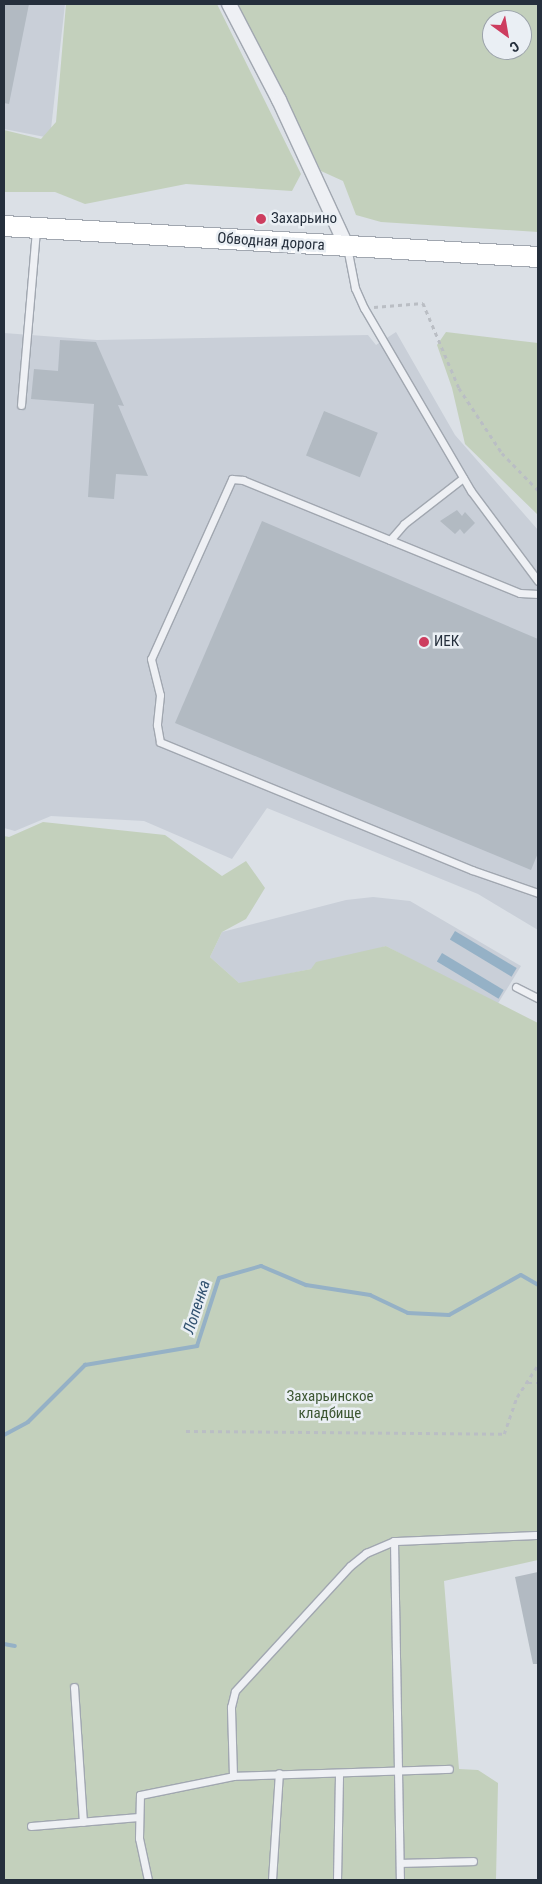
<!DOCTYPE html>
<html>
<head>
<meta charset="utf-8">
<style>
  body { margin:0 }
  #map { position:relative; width:542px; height:1884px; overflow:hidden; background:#dbe0e6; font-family:"Roboto Condensed",sans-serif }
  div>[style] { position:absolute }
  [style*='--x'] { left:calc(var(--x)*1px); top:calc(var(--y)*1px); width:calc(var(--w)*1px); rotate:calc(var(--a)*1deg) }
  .built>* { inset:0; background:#c9cfd8 }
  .green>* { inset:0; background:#c3d0bc }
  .water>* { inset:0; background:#95b1c6; transform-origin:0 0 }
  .stream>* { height:4px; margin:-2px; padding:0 2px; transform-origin:2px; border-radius:2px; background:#95b1c6 }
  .building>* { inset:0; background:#b2bac2; transform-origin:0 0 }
  .path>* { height:2.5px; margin-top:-1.25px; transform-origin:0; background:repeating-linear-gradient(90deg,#babec4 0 4px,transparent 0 8px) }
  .roads { filter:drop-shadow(1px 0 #a1a7b0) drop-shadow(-1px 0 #a1a7b0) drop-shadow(0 1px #a1a7b0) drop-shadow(0 -1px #a1a7b0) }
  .lane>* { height:7px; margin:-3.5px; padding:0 3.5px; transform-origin:3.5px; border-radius:3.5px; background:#eef0f4 }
  .street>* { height:14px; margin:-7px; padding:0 7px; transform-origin:7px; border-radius:7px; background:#eef0f4 }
  .secondary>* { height:20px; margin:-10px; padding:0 10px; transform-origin:10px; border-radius:10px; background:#fff }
  .dots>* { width:14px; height:14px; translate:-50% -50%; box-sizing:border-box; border:2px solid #eaeff4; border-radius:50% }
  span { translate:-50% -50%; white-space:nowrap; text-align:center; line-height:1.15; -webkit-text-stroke:5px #eaeff4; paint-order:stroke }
  .poi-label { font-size:15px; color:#252f3c }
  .left { translate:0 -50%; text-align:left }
  .street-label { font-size:15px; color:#252f3c }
  .park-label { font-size:15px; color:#3d5733 }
  .water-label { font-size:16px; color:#30516f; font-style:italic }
  .frame { position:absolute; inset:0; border:5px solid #252f3c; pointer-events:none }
  .north { position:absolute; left:482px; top:10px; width:50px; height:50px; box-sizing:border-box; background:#eaeff4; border:1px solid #9ba2aa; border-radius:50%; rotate:148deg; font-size:14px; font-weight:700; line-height:20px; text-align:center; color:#252f3c }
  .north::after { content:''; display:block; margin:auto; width:18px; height:22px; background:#cd3d5f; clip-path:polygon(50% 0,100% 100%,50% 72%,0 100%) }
</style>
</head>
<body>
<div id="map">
  <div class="built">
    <div style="clip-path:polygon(4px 4px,65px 4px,50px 138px,4px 129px)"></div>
    <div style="clip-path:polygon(396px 332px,455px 435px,538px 530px,538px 930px,478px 894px,267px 808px,232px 859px,144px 821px,51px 816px,15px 831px,4px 828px,4px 333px,97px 340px,368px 335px,376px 345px)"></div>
    <div style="clip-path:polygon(373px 897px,410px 901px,521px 966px,497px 1005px,386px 946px,311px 969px,240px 984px,210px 957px,222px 932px,346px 900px)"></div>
  </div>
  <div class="green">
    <div style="clip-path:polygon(66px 4px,217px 4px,301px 174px,292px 191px,186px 184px,85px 204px,55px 192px,4px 192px,4px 130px,41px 139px,56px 122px)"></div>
    <div style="clip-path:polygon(evenodd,238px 4px,538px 4px,538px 232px,381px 222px,356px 215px,343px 181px,321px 171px,238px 4px,492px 20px,522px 20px,522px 50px,492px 50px,492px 20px)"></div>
    <div style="clip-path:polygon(446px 332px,538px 343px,538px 515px,465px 444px,452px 388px,437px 345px)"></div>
    <div style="clip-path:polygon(43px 822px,165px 835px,222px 876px,246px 861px,265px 888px,246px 919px,222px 932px,210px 957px,239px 983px,311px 969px,316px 962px,386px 946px,538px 1023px,538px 1560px,444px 1581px,459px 1769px,478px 1770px,498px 1783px,496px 1880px,4px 1880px,4px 836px,9px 837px)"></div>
  </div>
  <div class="water">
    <div style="left:455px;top:931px;width:72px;height:10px;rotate:31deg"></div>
    <div style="left:442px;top:953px;width:72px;height:10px;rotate:31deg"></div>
  </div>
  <div class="stream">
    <div style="--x:4;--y:1435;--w:27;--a:-28"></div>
    <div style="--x:28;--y:1422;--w:81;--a:-45"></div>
    <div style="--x:85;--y:1365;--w:114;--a:-9.6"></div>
    <div style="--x:197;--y:1346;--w:71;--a:-72.1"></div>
    <div style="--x:219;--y:1278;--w:44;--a:-15.9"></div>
    <div style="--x:261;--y:1266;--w:49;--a:22.9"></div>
    <div style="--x:306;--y:1285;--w:65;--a:8.9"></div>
    <div style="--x:370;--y:1295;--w:42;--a:25.3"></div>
    <div style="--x:408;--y:1313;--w:41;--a:2.8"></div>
    <div style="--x:449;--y:1315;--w:82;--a:-29.1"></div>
    <div style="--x:521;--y:1275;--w:20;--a:30"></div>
    <div style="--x:4;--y:1644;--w:11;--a:10"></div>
  </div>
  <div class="building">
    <div style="clip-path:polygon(4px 4px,29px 4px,9px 104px,4px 103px)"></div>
    <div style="clip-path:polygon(60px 340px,96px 342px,124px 406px,118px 405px,148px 476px,116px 474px,114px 499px,88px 497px,94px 404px,31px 399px,34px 369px,58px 371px)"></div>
    <div style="left:324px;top:411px;width:58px;height:48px;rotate:22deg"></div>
    <div style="clip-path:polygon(457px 510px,462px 516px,465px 512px,475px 523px,464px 534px,460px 529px,455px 534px,440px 521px)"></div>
    <div style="clip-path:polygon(262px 521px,538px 639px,538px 853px,531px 870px,175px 723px)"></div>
    <div style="clip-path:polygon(538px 1572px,538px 1664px,533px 1664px,515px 1577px)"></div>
  </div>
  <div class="path">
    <div style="--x:374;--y:307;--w:49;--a:-4.7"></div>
    <div style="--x:423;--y:303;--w:92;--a:67"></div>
    <div style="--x:459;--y:388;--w:78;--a:56.5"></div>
    <div style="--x:502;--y:453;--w:52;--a:45.8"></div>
    <div style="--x:528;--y:1383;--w:10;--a:0"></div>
    <div style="--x:186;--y:1431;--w:318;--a:0.5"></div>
    <div style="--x:504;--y:1434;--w:39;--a:-71"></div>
    <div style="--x:517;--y:1397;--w:38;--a:-57"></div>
  </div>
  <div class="roads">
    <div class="lane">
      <div style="--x:347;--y:247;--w:42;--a:79"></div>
      <div style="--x:355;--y:288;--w:22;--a:66"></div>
      <div style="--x:364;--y:308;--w:212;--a:59.7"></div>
      <div style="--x:471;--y:491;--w:112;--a:53.3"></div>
      <div style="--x:21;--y:405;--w:175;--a:-85.1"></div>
      <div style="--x:463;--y:478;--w:75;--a:142.1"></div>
      <div style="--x:404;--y:524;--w:21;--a:131"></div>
      <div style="--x:390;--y:540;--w:159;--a:-157.8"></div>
      <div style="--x:243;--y:480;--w:11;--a:-175"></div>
      <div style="--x:232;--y:479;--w:197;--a:114.2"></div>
      <div style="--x:151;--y:659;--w:37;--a:76"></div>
      <div style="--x:160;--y:695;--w:30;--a:96"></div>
      <div style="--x:157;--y:725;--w:17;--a:80"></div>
      <div style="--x:160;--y:742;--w:337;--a:22.3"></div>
      <div style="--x:472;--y:870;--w:70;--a:19.2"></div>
      <div style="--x:390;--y:540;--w:140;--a:22.2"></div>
      <div style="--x:520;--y:593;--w:18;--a:3"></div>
      <div style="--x:516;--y:987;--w:25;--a:27"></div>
      <div style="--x:394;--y:1541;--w:339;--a:89"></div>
      <div style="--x:74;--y:1687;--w:135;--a:86.2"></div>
      <div style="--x:233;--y:1776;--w:216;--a:-1.9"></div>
      <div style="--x:31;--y:1826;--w:108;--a:-4.8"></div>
      <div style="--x:401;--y:1863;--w:72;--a:-1.6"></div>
      <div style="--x:148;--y:1880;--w:43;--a:-102.1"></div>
      <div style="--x:139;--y:1838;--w:43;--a:-88.7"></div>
      <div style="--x:140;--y:1795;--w:95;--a:-11.5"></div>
      <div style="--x:233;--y:1776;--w:69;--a:-91.7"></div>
      <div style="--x:231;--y:1707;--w:16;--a:-76"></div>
      <div style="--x:235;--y:1691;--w:170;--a:-47.4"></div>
      <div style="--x:350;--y:1566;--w:21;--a:-39"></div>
      <div style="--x:366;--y:1553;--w:30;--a:-23"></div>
      <div style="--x:394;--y:1541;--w:144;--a:-2.4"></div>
      <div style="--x:272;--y:1880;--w:107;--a:-86.3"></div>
      <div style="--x:337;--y:1880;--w:105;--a:-88.9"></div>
    </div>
    <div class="street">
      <div style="--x:229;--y:4;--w:108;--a:62.5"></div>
      <div style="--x:279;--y:100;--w:162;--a:65.2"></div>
    </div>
    <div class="secondary">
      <div style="--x:4;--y:226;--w:535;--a:3.32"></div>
    </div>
  </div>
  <div class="dots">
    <div style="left:261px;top:219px;background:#cd3d5f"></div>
    <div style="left:424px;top:642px;background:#cd3d5f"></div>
  </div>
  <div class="poi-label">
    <span class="left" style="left:271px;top:219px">Захарьино</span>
    <span class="left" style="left:434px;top:642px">ИЕК</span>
  </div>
  <div class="street-label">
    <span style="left:271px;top:242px;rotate:4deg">Обводная дорога</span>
  </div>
  <div class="park-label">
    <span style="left:330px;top:1405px">Захарьинское<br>кладбище</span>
  </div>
  <div class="water-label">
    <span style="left:197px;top:1307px;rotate:-72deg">Лопенка</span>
  </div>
  <div class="frame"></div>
  <div class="north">С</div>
</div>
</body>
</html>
